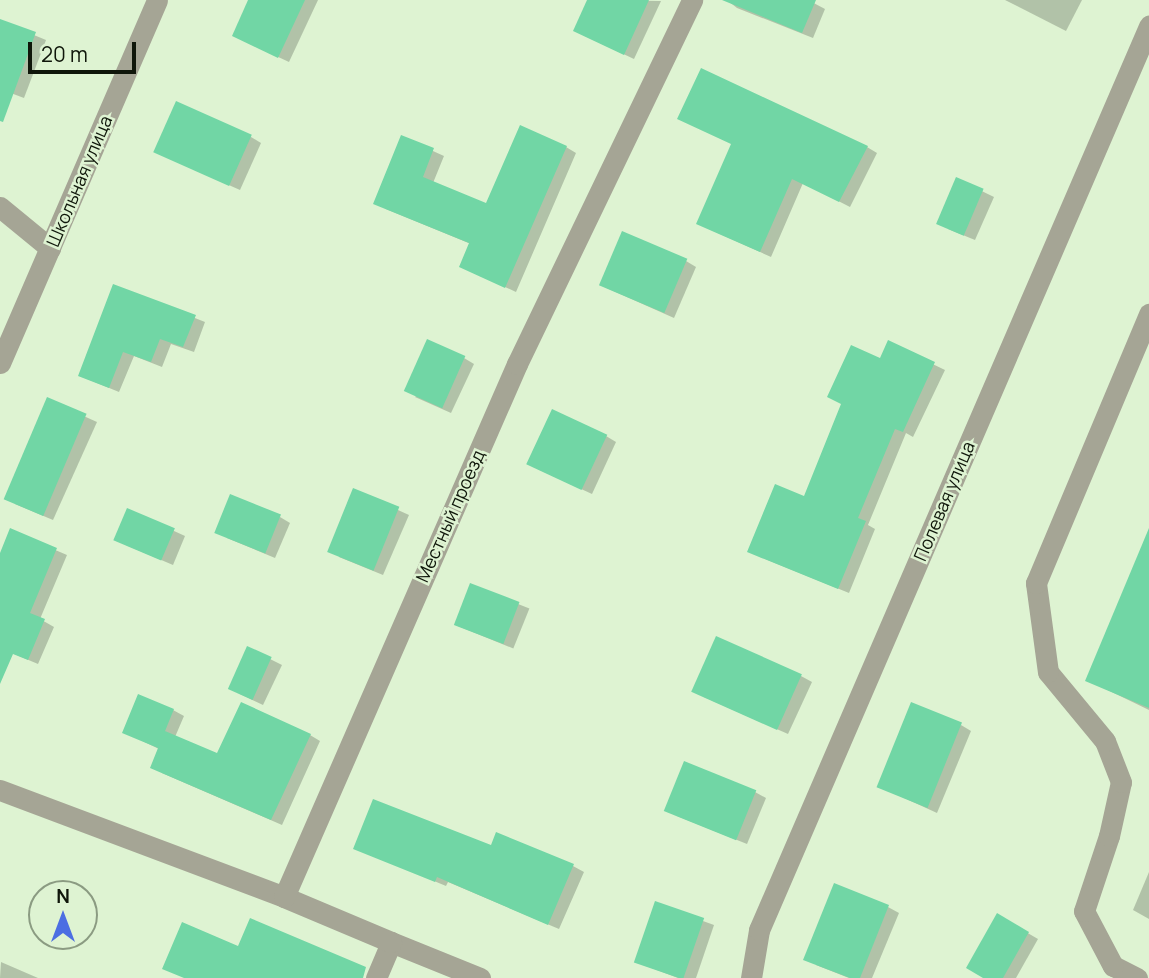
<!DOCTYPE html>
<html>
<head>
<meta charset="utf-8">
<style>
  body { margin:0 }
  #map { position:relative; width:1149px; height:978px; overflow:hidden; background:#def3d2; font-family:Manrope,sans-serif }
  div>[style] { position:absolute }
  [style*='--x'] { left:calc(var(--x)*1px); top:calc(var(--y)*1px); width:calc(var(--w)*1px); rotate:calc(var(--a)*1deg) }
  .shadow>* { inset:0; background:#0003; transform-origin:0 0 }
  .building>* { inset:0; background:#71d6a5; transform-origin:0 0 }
  .lane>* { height:21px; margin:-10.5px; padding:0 10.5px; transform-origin:10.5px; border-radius:10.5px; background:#a5a595 }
  .street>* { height:21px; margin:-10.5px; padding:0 10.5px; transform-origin:10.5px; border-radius:10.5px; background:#a5a595 }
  span { translate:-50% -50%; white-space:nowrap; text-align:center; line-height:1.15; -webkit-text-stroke:5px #def3d2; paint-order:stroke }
  .street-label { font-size:18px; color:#0f160a }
  .north { position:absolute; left:28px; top:880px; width:70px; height:70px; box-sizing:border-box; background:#def3d2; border:2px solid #8b9b82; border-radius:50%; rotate:0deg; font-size:19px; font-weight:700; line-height:28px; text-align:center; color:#0f160a }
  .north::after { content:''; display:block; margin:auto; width:24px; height:32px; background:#4c6ee2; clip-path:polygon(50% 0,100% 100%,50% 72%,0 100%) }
  .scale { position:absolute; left:28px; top:42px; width:108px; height:32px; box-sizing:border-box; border:4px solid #0f160a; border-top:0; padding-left:9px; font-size:21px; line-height:24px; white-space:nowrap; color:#0f160a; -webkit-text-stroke:5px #def3d2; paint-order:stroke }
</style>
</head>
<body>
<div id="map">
  <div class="shadow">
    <div style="clip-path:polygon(250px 0,318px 0,289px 62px,244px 41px)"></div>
    <div style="clip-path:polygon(589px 0,661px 1px,634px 59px,585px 36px)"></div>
    <div style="clip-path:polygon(727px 0,808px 0,825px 9px,813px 38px,737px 8px)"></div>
    <div style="clip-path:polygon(1005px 0,1082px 0,1066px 31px)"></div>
    <div style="clip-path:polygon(0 21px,46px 40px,24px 98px,0 89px)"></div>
    <div style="clip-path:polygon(251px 137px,261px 143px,240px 190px,166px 157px)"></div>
    <div style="clip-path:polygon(402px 137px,444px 156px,433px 183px,487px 206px,566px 147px,576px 153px,516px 292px,461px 267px,471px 244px,386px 209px)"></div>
    <div style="clip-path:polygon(733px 145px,867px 147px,877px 153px,850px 207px,803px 183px,771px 257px,709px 229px)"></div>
    <div style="clip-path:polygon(957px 179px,994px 197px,975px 240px,948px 229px)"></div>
    <div style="clip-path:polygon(686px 261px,696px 267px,674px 318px,600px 285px)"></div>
    <div style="clip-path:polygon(114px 286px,205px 322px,194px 352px,171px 344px,162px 367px,134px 356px,119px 392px,80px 376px)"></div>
    <div style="clip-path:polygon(889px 343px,945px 370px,913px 437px,906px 433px,868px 525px,875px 529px,849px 593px,760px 557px,805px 498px)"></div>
    <div style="clip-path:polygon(464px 358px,474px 364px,451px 413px,415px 397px)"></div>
    <div style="clip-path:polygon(48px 400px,97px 422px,53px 520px,15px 504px)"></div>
    <div style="clip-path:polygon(606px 436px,616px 442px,592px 494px,538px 469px)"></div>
    <div style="clip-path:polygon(354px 490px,409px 515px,383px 575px,339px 557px)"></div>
    <div style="clip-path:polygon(128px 510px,185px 536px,173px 565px,126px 545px)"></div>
    <div style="clip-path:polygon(280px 517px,290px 523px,275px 558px,227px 538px)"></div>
    <div style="clip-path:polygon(11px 531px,67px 555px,40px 619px,54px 627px,38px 664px,0 648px,0 557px)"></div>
    <div style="clip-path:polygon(1149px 532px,1149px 710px,1087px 680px)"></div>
    <div style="left:471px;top:585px;width:63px;height:43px;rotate:22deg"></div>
    <div style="clip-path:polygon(248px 648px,282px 665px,263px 705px,240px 694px)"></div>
    <div style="clip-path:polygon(801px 676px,812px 682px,788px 734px,704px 697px)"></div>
    <div style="clip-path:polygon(173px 710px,184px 716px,175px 737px,218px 755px,310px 735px,320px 741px,282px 825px,162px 773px,159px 749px,124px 732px)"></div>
    <div style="clip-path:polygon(961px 725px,971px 731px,937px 813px,878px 786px)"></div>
    <div style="clip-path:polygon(755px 792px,766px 798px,747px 844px,677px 816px)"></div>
    <div style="clip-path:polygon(492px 847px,573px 866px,584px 872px,559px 929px,448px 882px,446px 886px,355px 848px)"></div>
    <div style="clip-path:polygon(1149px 872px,1149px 919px,1133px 910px)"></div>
    <div style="clip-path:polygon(656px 904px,714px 925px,696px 978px,678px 978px,636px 962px)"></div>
    <div style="clip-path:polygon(888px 907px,899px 913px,872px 978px,849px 978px,816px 965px)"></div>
    <div style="clip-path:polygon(998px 916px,1038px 939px,1016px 978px,986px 978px)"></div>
    <div style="clip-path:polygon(1px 962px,38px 978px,0 978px)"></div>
  </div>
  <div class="building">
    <div style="clip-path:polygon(248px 0,305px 0,278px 58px,232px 36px)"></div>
    <div style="clip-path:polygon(587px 0,649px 0,624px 55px,573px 31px)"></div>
    <div style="clip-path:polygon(722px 0,816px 0,802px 33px)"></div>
    <div style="clip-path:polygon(0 19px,36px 32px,3px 122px,0 121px)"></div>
    <div style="clip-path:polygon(701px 68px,868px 146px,839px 202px,792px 179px,760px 252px,696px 224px,731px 144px,677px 119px)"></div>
    <div style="left:176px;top:101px;width:83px;height:56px;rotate:24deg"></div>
    <div style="clip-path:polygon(520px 125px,567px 146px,505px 288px,459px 267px,469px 243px,373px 204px,401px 135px,434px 148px,423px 177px,486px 203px)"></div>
    <div style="left:956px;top:177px;width:30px;height:51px;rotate:23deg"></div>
    <div style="left:622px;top:231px;width:71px;height:59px;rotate:23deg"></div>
    <div style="clip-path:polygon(113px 284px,196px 315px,183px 347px,160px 339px,151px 362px,123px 352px,109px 388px,78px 376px)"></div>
    <div style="left:427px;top:339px;width:42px;height:57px;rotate:24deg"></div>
    <div style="clip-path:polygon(888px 340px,935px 362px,903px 432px,895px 429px,858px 518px,866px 521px,838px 589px,747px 552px,775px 484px,804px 496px,841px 404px,827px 397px,851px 345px,880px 358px)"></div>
    <div style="left:47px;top:397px;width:43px;height:111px;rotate:23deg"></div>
    <div style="left:552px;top:409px;width:61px;height:61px;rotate:25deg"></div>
    <div style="left:353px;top:488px;width:50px;height:69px;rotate:22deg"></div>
    <div style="left:230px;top:494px;width:55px;height:42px;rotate:22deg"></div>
    <div style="left:127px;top:508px;width:52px;height:35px;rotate:23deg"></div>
    <div style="clip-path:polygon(10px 528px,57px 548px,30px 613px,45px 619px,28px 660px,13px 654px,0 684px,0 553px)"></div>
    <div style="clip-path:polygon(1149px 528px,1149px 708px,1085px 681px)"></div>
    <div style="left:470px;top:583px;width:53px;height:45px;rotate:21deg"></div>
    <div style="left:716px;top:636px;width:94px;height:61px;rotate:24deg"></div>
    <div style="left:247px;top:646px;width:27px;height:47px;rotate:24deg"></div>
    <div style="clip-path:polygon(138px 694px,174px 709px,161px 741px,165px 731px,217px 753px,241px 702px,311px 734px,271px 820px,150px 768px,158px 748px,122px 733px)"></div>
    <div style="left:911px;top:702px;width:55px;height:92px;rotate:22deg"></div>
    <div style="left:684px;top:761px;width:78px;height:54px;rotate:22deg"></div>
    <div style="clip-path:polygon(373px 799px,491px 845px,496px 832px,574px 864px,548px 925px,437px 877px,435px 882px,353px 849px)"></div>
    <div style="clip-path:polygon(834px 883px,889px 905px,860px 978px,850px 978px,803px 960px)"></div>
    <div style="left:655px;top:901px;width:52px;height:65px;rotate:19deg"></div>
    <div style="clip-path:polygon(997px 913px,1029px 932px,1003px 978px,983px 978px,966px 968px)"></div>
    <div style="clip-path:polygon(250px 918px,366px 967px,363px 978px,184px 978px,162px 969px,182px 922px,238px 946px)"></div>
  </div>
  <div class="lane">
    <div style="--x:0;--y:790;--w:303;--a:20.6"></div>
    <div style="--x:391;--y:942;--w:96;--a:22"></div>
    <div style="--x:1137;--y:978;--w:27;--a:-153"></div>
    <div style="--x:1113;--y:966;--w:62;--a:-117.8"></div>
    <div style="--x:1084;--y:911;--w:79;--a:-71.6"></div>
    <div style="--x:1109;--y:836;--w:55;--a:-77.5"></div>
    <div style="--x:1121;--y:782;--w:44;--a:-111.3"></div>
    <div style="--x:1105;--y:741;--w:89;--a:-129.6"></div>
    <div style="--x:1048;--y:672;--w:90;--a:-97.7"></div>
    <div style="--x:1036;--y:583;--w:292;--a:-67.2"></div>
  </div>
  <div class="street">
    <div style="--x:0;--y:207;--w:65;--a:39.4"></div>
    <div style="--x:0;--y:363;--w:395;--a:-66.6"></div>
    <div style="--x:376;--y:978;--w:39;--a:-67"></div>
    <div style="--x:391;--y:942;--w:116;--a:-157.2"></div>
    <div style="--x:284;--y:897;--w:582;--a:-66.39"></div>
    <div style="--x:517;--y:364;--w:404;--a:-64.3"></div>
    <div style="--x:751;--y:978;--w:49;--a:-80.5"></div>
    <div style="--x:759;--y:930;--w:985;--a:-66.66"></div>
  </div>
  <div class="street-label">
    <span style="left:79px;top:181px;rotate:-67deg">Школьная улица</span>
    <span style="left:944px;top:501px;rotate:-67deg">Полевая улица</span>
    <span style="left:450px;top:516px;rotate:-66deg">Местный проезд</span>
  </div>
  <div class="north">N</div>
  <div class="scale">20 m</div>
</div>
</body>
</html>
